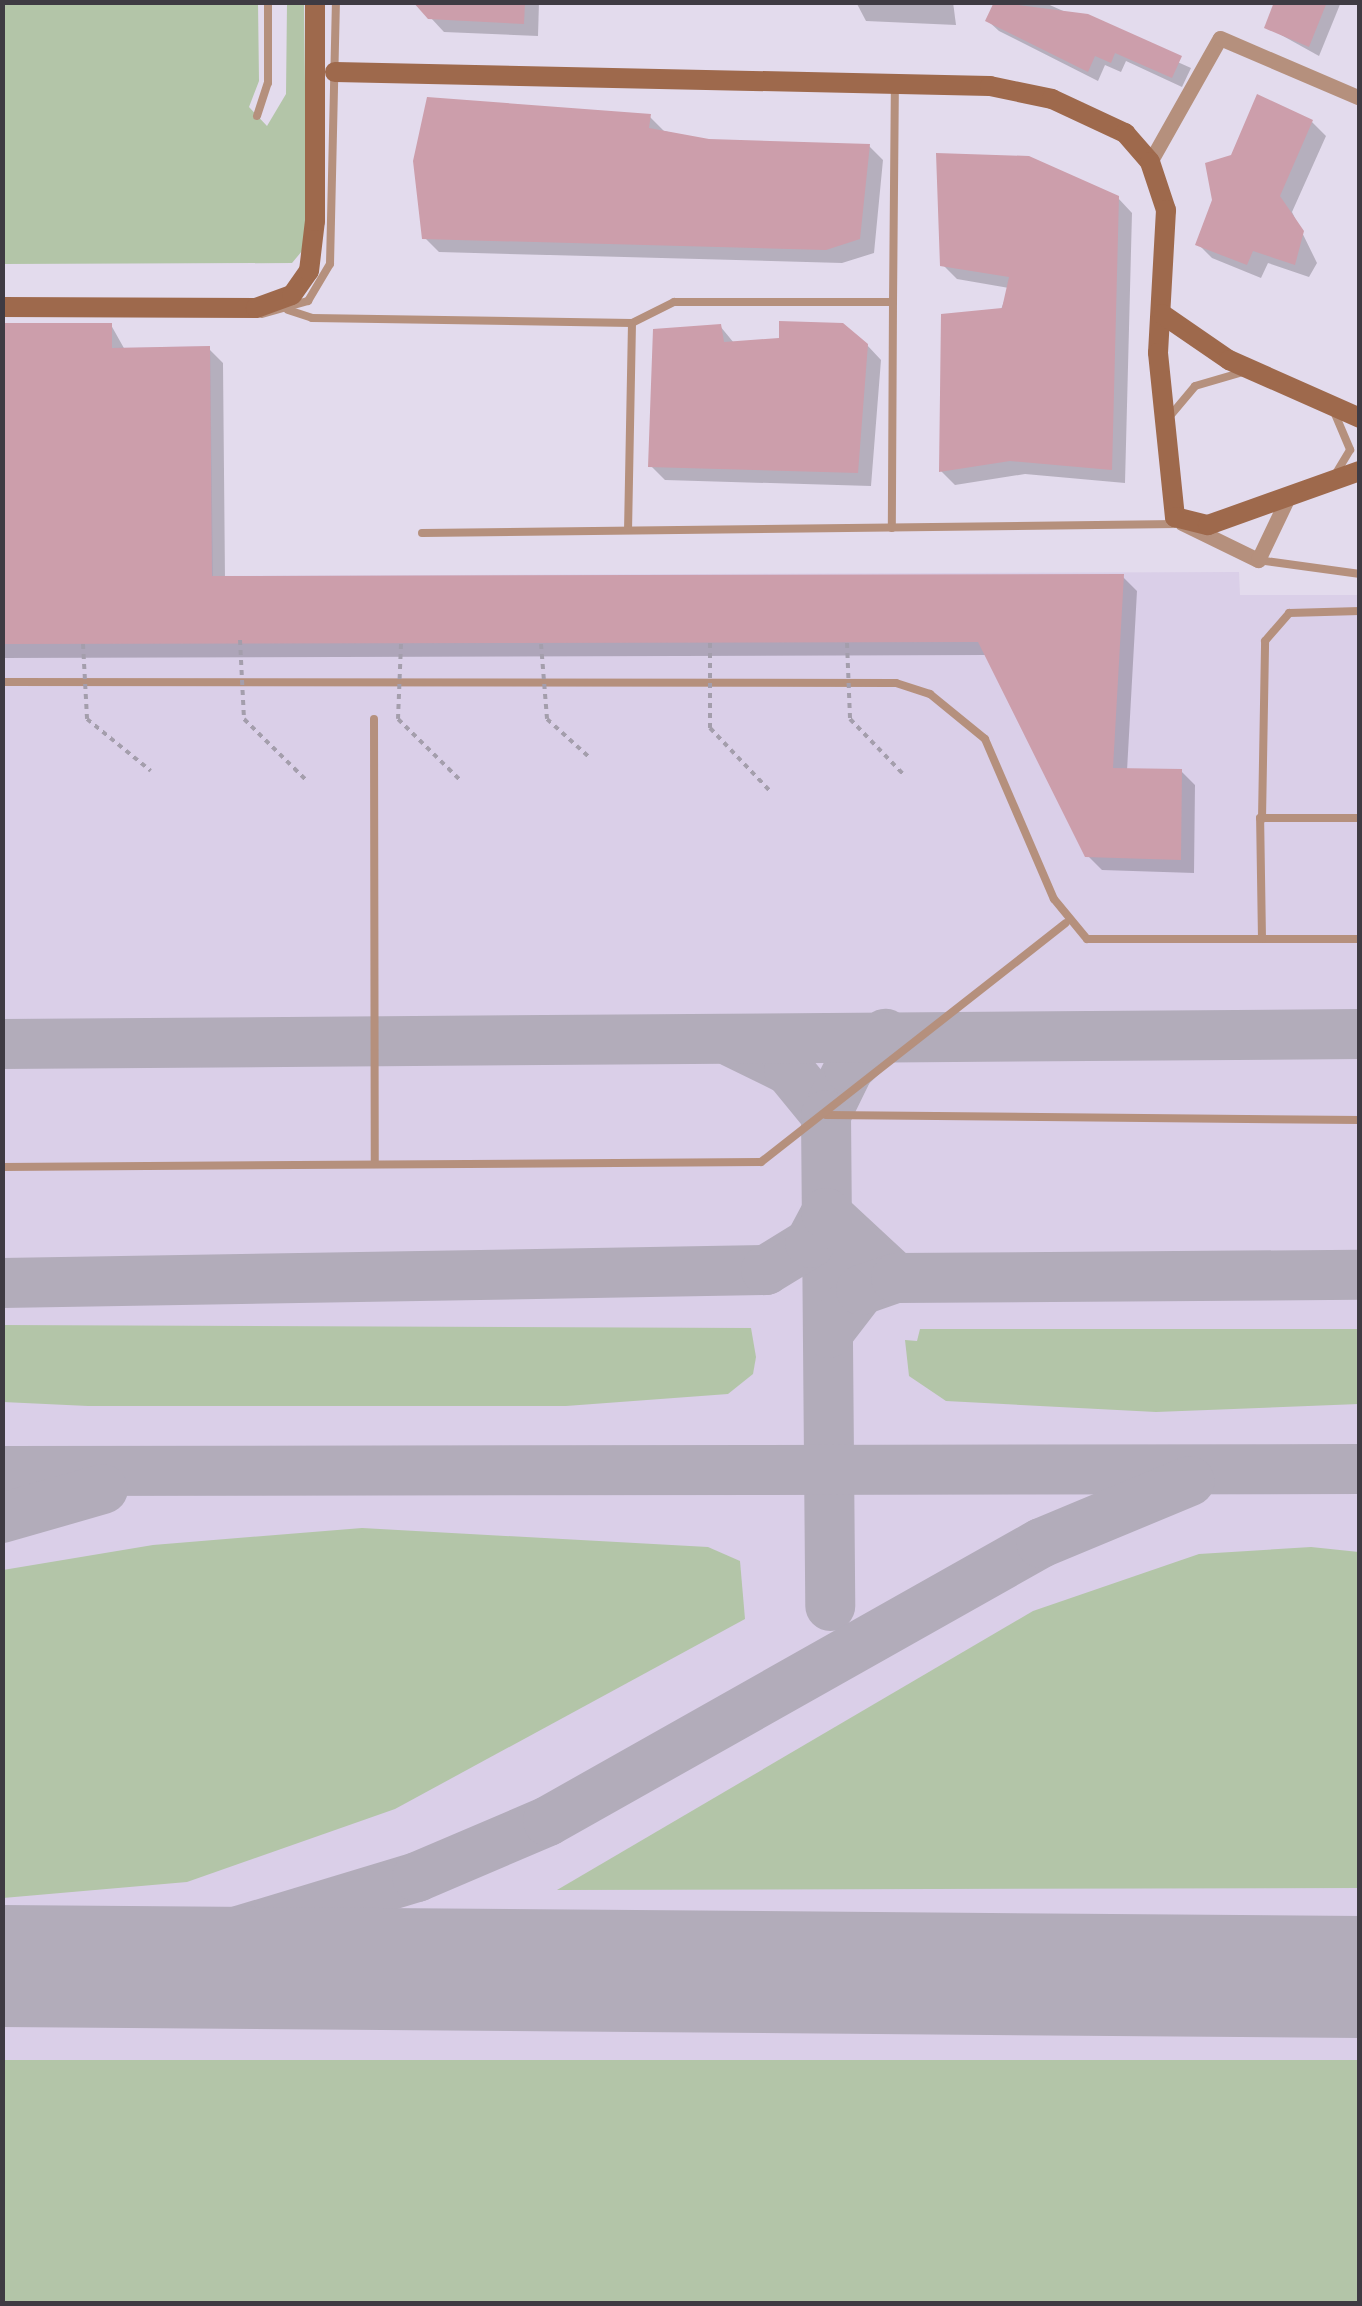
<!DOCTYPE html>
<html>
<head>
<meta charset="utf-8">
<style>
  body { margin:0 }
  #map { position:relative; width:1362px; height:2306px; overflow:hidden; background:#e3dbed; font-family:"Noto Sans",sans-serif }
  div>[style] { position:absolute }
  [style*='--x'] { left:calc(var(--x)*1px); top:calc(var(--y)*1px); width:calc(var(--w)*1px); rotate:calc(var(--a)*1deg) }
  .built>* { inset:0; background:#dacfe8 }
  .green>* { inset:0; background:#b3c5a8; transform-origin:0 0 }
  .shadow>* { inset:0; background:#0003 }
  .taxiway>* { height:50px; margin:-25px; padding:0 25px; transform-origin:25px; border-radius:25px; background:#b2acba }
  .runway>* { height:122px; margin:-61px; padding:0 61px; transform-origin:61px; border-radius:61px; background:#b2acba }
  .building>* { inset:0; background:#cc9eab }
  .service>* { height:8px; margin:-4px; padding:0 4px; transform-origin:4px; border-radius:4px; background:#b5907d }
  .minor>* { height:15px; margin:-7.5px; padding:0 7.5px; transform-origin:7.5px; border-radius:7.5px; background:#b5907d }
  .secondary>* { height:20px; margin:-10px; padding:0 10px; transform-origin:10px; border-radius:10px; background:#9e694c }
  .path-bridge>* { height:4px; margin-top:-2px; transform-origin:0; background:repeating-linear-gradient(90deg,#a49eac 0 5px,transparent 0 10px) }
  span { translate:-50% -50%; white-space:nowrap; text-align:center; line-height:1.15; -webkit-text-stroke:8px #f1e8fb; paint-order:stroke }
  .frame { position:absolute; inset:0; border:5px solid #3f3b43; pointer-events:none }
</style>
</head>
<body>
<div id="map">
  <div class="built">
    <div style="clip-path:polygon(3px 323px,112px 323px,112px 348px,210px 346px,213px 576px,1239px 572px,1240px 595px,1359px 595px,1359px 2303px,3px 2304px)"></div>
  </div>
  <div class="green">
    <div style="clip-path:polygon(2px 3px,258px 3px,259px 81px,249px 107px,267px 126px,286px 94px,287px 3px,304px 3px,307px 245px,292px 263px,3px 264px)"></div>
    <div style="clip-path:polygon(3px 1325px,751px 1328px,756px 1357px,753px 1374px,728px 1394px,566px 1406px,88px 1406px,3px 1402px)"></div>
    <div style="clip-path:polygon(920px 1329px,1359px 1329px,1359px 1404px,1156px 1412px,946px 1401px,909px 1376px,905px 1340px,917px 1341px)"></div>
    <div style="clip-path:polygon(362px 1528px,708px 1547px,740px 1561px,745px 1619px,395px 1809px,187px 1882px,3px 1898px,3px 1570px,153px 1545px)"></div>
    <div style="clip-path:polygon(1311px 1547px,1359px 1552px,1359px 1888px,557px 1890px,1033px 1611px,1199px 1554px)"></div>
    <div style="left:2px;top:2060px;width:1357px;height:243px"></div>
  </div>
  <div class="shadow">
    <div style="clip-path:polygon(416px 2px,539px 2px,538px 36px,444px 32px)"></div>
    <div style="clip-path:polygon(856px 2px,953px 2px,956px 25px,866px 21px)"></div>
    <div style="clip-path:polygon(996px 2px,1043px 2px,1191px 68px,1182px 87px,1126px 61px,1121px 72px,1105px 65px,1098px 81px,999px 31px,988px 21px)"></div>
    <div style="clip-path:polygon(1277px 2px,1341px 2px,1319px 56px,1267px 27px)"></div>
    <div style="clip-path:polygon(650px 117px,664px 131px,708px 141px,869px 146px,883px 160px,874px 253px,842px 263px,439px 252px,425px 238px)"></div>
    <div style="clip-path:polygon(1312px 122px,1326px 136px,1292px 212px,1317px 263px,1309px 277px,1268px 263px,1261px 278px,1212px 258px,1198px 244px)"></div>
    <div style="clip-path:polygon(1118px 198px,1132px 213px,1125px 483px,1025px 474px,955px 485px,941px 471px,1009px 288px,957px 279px,943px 265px)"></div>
    <div style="clip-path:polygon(2px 325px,111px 325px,125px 350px,209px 349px,223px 363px,225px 579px,1123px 577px,1137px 591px,1127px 771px,1181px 771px,1195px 785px,1194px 873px,1102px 870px,1087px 855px,987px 655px,2px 658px)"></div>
    <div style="clip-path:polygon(720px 326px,734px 343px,867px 345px,881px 360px,871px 486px,665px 480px,651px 466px)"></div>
  </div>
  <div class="taxiway">
    <div style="--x:732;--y:1042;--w:64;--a:26.2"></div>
    <div style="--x:789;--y:1070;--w:58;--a:50.6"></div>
    <div style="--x:826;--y:1115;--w:52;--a:-63.9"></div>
    <div style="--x:849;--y:1068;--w:50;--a:-43.4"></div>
    <div style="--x:2;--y:1044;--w:1358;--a:-0.42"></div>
    <div style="--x:826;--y:1115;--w:491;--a:89.5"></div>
    <div style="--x:2;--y:1283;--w:764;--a:-0.97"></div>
    <div style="--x:766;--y:1270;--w:52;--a:-31.5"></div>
    <div style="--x:810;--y:1243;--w:34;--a:-62"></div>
    <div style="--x:826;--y:1213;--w:96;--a:42.9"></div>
    <div style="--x:828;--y:1333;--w:54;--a:-52.5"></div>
    <div style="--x:861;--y:1290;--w:37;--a:-19"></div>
    <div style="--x:896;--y:1278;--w:464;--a:-0.4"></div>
    <div style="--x:2;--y:1471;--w:1358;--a:-0.08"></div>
    <div style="--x:2;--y:1518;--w:105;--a:-16"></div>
    <div style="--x:2;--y:1964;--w:225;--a:-7.4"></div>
    <div style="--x:225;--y:1935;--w:201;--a:-16.8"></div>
    <div style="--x:417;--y:1877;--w:142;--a:-23.1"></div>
    <div style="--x:548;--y:1821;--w:566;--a:-29.42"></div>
    <div style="--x:1041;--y:1543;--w:161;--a:-22.6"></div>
  </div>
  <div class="runway">
    <div style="--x:2;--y:1966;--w:1358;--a:0.46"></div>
  </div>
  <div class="building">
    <div style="clip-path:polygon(413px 2px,525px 2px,524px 24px,428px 19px)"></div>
    <div style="clip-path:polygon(994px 2px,1088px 14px,1182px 56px,1172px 78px,1115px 53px,1111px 63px,1095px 56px,1088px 72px,985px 21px)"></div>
    <div style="clip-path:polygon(1274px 2px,1327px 2px,1309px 47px,1264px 28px)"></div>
    <div style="clip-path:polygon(1257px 94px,1313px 120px,1280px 196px,1304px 231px,1295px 265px,1253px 251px,1247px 265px,1195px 245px,1212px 200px,1205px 163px,1231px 155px)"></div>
    <div style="clip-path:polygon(427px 97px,651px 114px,649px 128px,709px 139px,870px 144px,860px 239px,826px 250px,422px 239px,413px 161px)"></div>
    <div style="clip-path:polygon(936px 153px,1029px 156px,1119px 196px,1112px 470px,1010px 461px,939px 472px,941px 314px,1002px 308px,1009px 277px,940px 266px)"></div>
    <div style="clip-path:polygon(779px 321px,843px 323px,868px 344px,858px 473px,648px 467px,653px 329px,721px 324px,724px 342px,779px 338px)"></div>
    <div style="clip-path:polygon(2px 323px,112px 323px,112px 348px,210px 346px,212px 576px,1124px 574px,1113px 768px,1182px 769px,1181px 860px,1085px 857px,978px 642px,2px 644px)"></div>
  </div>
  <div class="service">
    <div style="--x:257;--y:116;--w:35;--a:-72"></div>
    <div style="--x:268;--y:83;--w:81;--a:-90"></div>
    <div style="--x:893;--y:302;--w:215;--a:-89.5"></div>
    <div style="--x:288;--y:310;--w:25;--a:18"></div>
    <div style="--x:312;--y:318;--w:320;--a:0.9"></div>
    <div style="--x:632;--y:323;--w:207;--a:91.1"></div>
    <div style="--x:262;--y:314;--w:48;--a:-15.8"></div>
    <div style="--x:308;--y:301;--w:43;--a:-59.3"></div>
    <div style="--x:330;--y:264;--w:262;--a:-88.7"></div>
    <div style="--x:632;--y:323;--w:47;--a:-26.6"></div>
    <div style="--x:674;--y:302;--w:219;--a:0"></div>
    <div style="--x:893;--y:302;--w:226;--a:90.3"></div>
    <div style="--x:1335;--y:414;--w:39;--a:67"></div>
    <div style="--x:1350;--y:450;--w:26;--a:121"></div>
    <div style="--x:1170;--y:416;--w:39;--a:-50"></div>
    <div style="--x:1195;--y:386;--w:50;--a:-16.3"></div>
    <div style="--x:422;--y:533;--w:755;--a:-0.68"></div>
    <div style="--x:1258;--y:560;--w:103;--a:7.8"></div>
    <div style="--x:2;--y:682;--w:894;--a:0.06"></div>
    <div style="--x:896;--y:683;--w:36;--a:18"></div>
    <div style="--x:930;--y:694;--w:71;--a:39.3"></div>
    <div style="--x:985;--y:739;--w:174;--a:66.7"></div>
    <div style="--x:1054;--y:899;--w:52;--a:50.5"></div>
    <div style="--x:1087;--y:939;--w:273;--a:0"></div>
    <div style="--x:374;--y:719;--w:445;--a:89.9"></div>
    <div style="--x:1262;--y:819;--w:178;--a:-89"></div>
    <div style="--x:1265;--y:641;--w:37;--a:-49"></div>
    <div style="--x:1289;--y:613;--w:71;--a:-1.6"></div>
    <div style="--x:1262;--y:939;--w:121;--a:-90.9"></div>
    <div style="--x:1260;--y:818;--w:100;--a:0"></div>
    <div style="--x:826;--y:1115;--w:534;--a:0.54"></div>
    <div style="--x:2;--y:1167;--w:759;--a:-0.38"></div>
    <div style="--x:761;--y:1162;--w:387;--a:-38.1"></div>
  </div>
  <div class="minor">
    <div style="--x:1150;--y:162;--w:142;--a:-60.6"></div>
    <div style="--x:1220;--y:38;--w:152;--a:23.2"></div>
    <div style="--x:1182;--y:523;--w:85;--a:26"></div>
    <div style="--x:1258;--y:560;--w:70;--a:-64.5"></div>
  </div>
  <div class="secondary">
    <div style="--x:335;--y:72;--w:655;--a:1.22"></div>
    <div style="--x:990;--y:86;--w:63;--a:11.8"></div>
    <div style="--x:1052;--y:99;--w:81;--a:25"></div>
    <div style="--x:1125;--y:133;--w:38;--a:49"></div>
    <div style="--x:1150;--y:162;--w:51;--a:71.6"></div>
    <div style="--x:1166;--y:210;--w:143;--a:93.2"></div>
    <div style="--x:1158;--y:353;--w:165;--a:84.1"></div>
    <div style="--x:1175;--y:517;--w:34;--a:14"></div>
    <div style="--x:1208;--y:525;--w:161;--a:-19.6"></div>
    <div style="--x:2;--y:307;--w:254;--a:0.2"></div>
    <div style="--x:256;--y:308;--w:38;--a:-20"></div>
    <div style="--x:292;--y:295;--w:29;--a:-55"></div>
    <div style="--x:309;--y:271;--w:50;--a:-83.2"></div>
    <div style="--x:315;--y:221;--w:219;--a:-90"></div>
    <div style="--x:1162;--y:314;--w:81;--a:34.5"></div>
    <div style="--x:1229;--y:360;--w:143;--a:23.9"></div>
  </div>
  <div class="path-bridge">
    <div style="--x:240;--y:640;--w:79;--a:87.1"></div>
    <div style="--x:244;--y:719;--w:87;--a:44.5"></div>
    <div style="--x:710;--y:643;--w:85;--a:90"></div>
    <div style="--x:710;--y:728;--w:87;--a:46.4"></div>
    <div style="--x:847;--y:643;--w:76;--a:87.7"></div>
    <div style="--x:850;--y:719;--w:78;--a:46"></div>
    <div style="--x:83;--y:644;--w:75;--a:86.9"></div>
    <div style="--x:87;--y:719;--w:82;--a:39.1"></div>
    <div style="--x:401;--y:644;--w:75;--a:92.3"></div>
    <div style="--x:398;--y:719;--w:87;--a:44.5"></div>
    <div style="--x:541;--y:644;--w:75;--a:85.4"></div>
    <div style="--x:547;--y:719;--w:57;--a:42.1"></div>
  </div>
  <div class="frame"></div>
</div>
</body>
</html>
